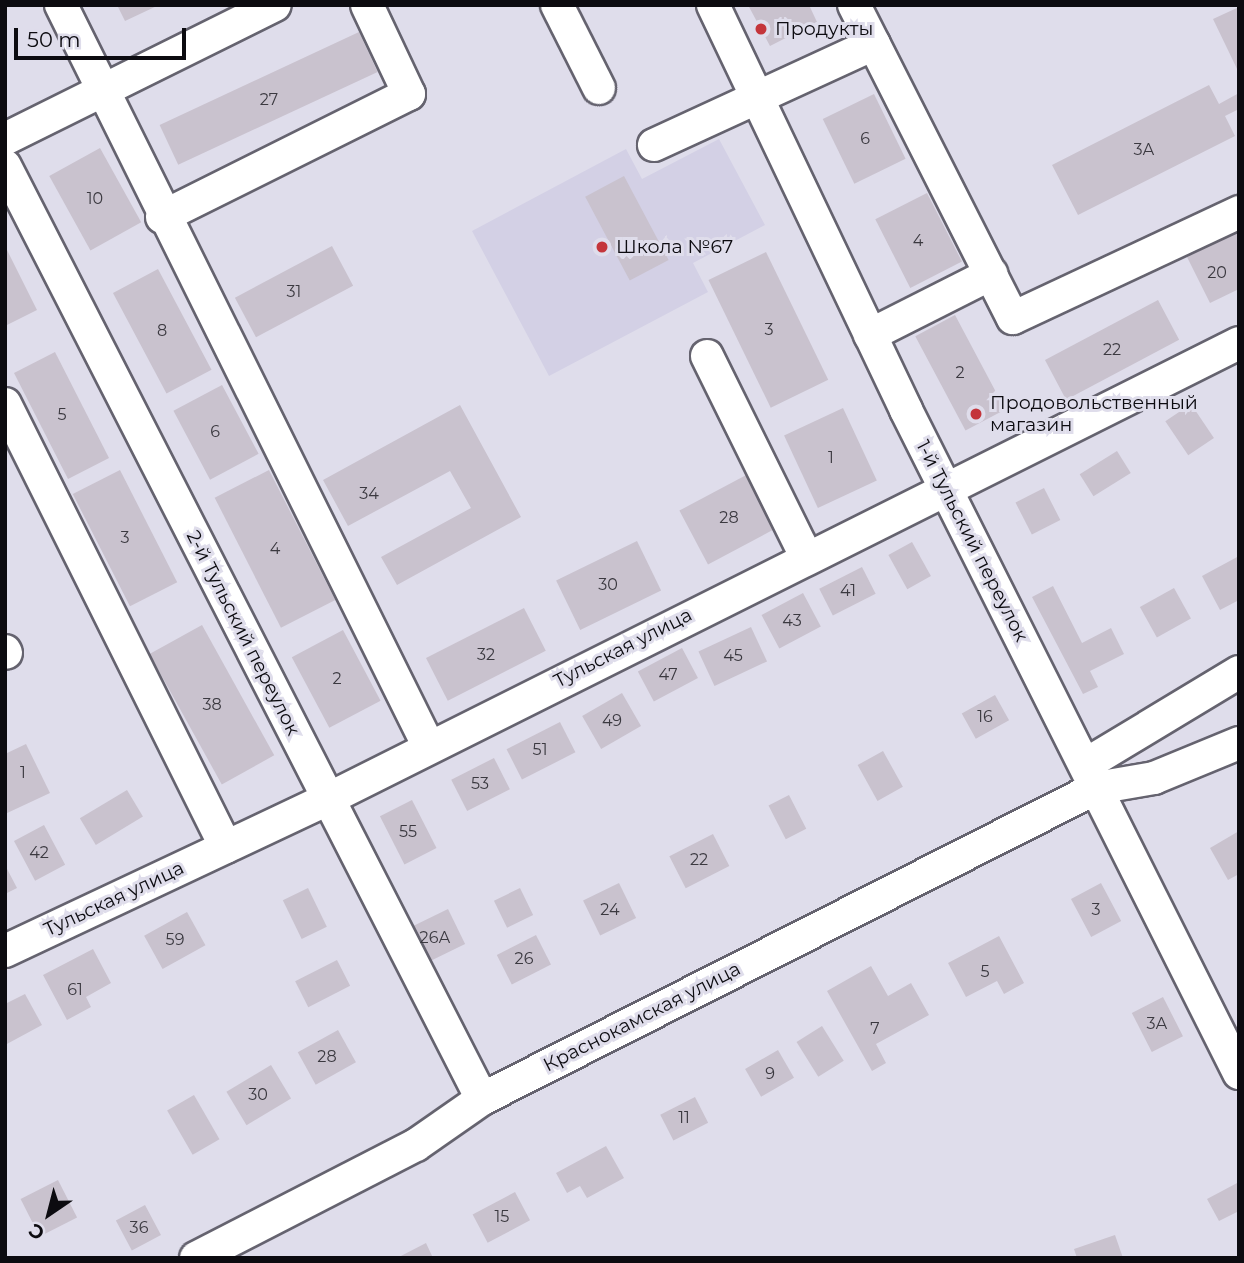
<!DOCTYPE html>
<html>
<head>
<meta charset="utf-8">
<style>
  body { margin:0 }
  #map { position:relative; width:1244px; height:1263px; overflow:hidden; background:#dfddeb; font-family:Montserrat,sans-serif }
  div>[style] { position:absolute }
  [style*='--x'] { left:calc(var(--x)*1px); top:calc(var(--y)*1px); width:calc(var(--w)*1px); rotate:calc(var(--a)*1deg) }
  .built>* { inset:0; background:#d3d0e5 }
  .building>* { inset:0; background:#c9c2ce; transform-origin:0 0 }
  .roads { filter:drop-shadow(2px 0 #65636f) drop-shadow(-2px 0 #65636f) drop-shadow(0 2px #65636f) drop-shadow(0 -2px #65636f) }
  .minor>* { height:32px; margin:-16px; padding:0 16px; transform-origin:16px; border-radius:16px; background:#fff }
  .dots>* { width:19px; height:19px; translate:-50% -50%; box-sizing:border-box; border:4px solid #dfddeb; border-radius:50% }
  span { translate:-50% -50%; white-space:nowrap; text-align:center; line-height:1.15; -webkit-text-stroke:6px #dfddeb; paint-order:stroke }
  .number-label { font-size:16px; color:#3b3940 }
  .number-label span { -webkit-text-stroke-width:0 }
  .poi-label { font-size:19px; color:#0c0b10 }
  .left { translate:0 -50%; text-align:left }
  .street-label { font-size:19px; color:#0c0b10 }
  .frame { position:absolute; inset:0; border:7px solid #0c0b10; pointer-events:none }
  .north { position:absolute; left:14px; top:1179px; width:70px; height:70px; -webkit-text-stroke:5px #dfddeb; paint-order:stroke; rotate:215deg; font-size:19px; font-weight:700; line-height:28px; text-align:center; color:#0c0b10 }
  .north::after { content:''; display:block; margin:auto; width:24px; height:32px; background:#0c0b10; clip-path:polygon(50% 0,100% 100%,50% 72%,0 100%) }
  .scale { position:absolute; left:14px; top:28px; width:172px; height:32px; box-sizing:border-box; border:4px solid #0c0b10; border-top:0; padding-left:9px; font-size:21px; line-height:24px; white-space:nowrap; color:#0c0b10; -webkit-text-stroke:5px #dfddeb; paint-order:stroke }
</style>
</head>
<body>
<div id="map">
  <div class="built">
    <div style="clip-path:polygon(719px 139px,765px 225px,693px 263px,708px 292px,549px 376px,472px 231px,626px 149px,642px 179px)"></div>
  </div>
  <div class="building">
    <div style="clip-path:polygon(117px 5px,159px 5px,125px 21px)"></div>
    <div style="clip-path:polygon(748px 5px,809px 5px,817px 22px,770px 46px)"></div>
    <div style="clip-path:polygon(1239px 7px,1239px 73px,1213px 19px)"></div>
    <div style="left:359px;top:32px;width:44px;height:220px;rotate:65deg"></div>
    <div style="clip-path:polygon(1209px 85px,1219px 104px,1239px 93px,1239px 109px,1225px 116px,1235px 136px,1078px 215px,1052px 165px)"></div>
    <div style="left:874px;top:94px;width:72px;height:57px;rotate:64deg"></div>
    <div style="left:100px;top:148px;width:85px;height:58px;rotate:61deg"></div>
    <div style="left:624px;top:176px;width:95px;height:44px;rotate:62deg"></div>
    <div style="left:927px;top:193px;width:77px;height:58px;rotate:63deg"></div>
    <div style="clip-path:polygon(1239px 231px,1239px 289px,1210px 303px,1187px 257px)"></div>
    <div style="clip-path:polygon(5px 246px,37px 310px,5px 326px)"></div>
    <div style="left:332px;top:246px;width:45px;height:110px;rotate:62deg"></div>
    <div style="left:766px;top:252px;width:142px;height:64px;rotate:64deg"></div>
    <div style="left:158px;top:269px;width:114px;height:51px;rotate:62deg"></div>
    <div style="left:1158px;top:300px;width:45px;height:128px;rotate:62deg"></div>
    <div style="left:955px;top:315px;width:107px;height:45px;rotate:62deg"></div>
    <div style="left:55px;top:352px;width:119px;height:46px;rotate:63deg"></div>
    <div style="left:222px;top:385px;width:78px;height:55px;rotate:62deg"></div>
    <div style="left:1191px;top:404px;width:41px;height:31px;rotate:56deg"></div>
    <div style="clip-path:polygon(460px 405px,521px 517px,397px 585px,381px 557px,471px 508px,450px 471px,348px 526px,323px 480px)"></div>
    <div style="left:843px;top:408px;width:80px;height:65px;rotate:65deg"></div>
    <div style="left:1117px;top:451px;width:26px;height:44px;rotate:58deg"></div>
    <div style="left:120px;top:470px;width:126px;height:53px;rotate:63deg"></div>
    <div style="left:269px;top:470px;width:146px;height:61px;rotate:63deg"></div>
    <div style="left:750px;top:473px;width:61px;height:80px;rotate:62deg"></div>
    <div style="left:1044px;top:488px;width:36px;height:32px;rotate:63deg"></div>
    <div style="left:637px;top:541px;width:55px;height:90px;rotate:64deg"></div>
    <div style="left:912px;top:542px;width:39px;height:27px;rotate:61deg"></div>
    <div style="clip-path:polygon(1239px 556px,1239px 600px,1220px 610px,1202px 576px)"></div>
    <div style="left:862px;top:567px;width:30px;height:48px;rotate:63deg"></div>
    <div style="clip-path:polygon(1053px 586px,1082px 643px,1111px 628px,1124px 654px,1090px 671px,1098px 687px,1083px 694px,1032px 597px)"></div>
    <div style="left:1174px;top:588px;width:35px;height:39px;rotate:61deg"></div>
    <div style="left:803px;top:593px;width:38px;height:47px;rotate:62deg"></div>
    <div style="left:524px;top:608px;width:48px;height:110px;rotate:63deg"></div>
    <div style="left:202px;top:625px;width:149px;height:60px;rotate:61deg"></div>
    <div style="left:751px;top:627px;width:38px;height:58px;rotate:65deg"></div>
    <div style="left:343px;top:630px;width:80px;height:58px;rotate:62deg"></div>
    <div style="left:682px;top:648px;width:34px;height:50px;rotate:62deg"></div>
    <div style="left:622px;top:693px;width:38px;height:46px;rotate:60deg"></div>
    <div style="left:995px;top:695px;width:29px;height:38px;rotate:61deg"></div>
    <div style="left:560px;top:722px;width:34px;height:60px;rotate:63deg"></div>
    <div style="clip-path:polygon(26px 744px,50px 793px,5px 814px,5px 754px)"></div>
    <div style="left:883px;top:751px;width:41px;height:29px;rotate:61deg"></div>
    <div style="left:494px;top:758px;width:35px;height:48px;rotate:63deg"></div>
    <div style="left:127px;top:790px;width:31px;height:55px;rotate:59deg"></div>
    <div style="left:789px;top:795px;width:38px;height:23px;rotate:63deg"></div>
    <div style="left:412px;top:800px;width:54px;height:36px;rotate:63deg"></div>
    <div style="left:44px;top:825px;width:45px;height:34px;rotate:62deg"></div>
    <div style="clip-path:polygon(1239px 831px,1239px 874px,1228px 880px,1210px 848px)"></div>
    <div style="left:713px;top:834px;width:36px;height:49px;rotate:63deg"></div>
    <div style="clip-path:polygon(5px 865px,17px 888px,5px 894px)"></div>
    <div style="left:619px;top:883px;width:39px;height:40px;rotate:64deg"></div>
    <div style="left:1101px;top:883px;width:43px;height:34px;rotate:62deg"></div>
    <div style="left:308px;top:888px;width:43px;height:28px;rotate:64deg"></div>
    <div style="left:520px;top:888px;width:30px;height:29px;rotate:64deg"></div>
    <div style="left:448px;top:909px;width:39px;height:49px;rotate:64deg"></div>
    <div style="left:187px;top:912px;width:38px;height:49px;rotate:61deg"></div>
    <div style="left:536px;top:935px;width:33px;height:44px;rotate:63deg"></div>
    <div style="clip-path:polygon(999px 936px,1024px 983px,1004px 994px,997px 981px,966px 997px,948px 963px)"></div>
    <div style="clip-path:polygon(93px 949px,111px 983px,86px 997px,91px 1007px,67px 1020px,43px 975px)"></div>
    <div style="left:337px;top:960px;width:29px;height:47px;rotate:63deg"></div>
    <div style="clip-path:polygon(871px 966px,888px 996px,911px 983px,929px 1015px,876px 1044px,886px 1063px,872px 1071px,827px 991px)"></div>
    <div style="clip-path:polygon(25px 994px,42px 1025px,5px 1045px,5px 1004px)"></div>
    <div style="left:1163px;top:997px;width:44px;height:35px;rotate:63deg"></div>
    <div style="left:822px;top:1026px;width:41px;height:30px;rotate:58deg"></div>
    <div style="left:338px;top:1030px;width:37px;height:46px;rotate:61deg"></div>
    <div style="left:778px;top:1050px;width:32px;height:38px;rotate:60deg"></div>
    <div style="left:271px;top:1065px;width:39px;height:52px;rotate:59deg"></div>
    <div style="left:194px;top:1095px;width:51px;height:31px;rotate:60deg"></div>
    <div style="left:695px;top:1097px;width:29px;height:39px;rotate:63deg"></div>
    <div style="clip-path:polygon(606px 1146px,624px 1178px,587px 1198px,580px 1186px,567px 1193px,556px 1173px)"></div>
    <div style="left:58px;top:1180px;width:42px;height:42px;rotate:63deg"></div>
    <div style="clip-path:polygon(1239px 1182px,1239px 1211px,1219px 1221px,1207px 1199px)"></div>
    <div style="left:515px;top:1192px;width:32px;height:48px;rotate:62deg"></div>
    <div style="left:145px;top:1205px;width:34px;height:33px;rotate:62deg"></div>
    <div style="clip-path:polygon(1115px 1235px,1123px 1258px,1077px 1258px,1074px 1249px)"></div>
    <div style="clip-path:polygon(426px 1243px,433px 1258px,397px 1258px)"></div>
  </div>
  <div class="roads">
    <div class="minor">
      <div style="--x:61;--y:5;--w:828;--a:63.62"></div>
      <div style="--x:557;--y:5;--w:93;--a:63.2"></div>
      <div style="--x:713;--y:5;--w:449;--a:64.5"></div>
      <div style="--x:906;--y:410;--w:742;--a:63.33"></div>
      <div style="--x:854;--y:5;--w:351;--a:63.1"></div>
      <div style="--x:1013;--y:318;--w:250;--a:-25.1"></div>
      <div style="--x:5;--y:139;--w:301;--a:-26.4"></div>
      <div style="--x:654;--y:145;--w:242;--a:-24.7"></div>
      <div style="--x:5;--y:166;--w:1048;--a:62.92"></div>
      <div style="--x:162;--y:217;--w:276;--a:-26.5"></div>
      <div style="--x:409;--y:94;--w:98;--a:-115.3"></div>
      <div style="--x:870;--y:335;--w:136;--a:-26.8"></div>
      <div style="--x:707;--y:356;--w:221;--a:63.7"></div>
      <div style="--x:5;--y:404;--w:495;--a:63.5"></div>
      <div style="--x:5;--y:651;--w:2;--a:63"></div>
      <div style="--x:1085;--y:765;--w:180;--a:-31.1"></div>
      <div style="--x:5;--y:951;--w:355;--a:-25.2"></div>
      <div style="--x:326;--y:800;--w:1021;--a:-26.59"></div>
      <div style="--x:196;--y:1258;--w:247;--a:-27.2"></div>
      <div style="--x:416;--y:1145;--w:80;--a:-34.9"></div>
      <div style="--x:482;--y:1099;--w:688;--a:-26.86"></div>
      <div style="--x:1096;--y:788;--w:59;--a:-9.8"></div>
      <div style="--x:1154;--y:778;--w:92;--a:-22.4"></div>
    </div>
  </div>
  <div class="dots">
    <div style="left:761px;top:29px;background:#c4353b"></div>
    <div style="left:602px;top:247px;background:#c4353b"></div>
    <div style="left:976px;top:414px;background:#c4353b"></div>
  </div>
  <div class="number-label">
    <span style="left:269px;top:100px">27</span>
    <span style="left:865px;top:139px">6</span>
    <span style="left:1144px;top:150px">3А</span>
    <span style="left:95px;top:199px">10</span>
    <span style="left:918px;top:241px">4</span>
    <span style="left:1217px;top:273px">20</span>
    <span style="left:294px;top:292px">31</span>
    <span style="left:769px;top:330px">3</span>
    <span style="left:162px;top:331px">8</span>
    <span style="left:1112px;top:350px">22</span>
    <span style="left:960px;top:373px">2</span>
    <span style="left:62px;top:415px">5</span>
    <span style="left:215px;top:432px">6</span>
    <span style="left:831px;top:458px">1</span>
    <span style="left:369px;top:494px">34</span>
    <span style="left:729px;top:518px">28</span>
    <span style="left:125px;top:538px">3</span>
    <span style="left:275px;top:549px">4</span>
    <span style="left:608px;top:585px">30</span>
    <span style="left:848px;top:591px">41</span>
    <span style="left:792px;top:621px">43</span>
    <span style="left:486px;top:655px">32</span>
    <span style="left:733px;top:656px">45</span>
    <span style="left:668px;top:675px">47</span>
    <span style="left:337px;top:679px">2</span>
    <span style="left:212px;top:705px">38</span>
    <span style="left:985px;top:717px">16</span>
    <span style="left:612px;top:721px">49</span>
    <span style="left:540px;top:750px">51</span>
    <span style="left:23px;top:773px">1</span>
    <span style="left:480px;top:784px">53</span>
    <span style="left:408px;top:832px">55</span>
    <span style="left:39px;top:853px">42</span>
    <span style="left:699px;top:860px">22</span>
    <span style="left:610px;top:910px">24</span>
    <span style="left:1096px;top:910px">3</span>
    <span style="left:435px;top:938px">26А</span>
    <span style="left:175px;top:940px">59</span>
    <span style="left:524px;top:959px">26</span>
    <span style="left:985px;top:972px">5</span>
    <span style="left:75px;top:990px">61</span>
    <span style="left:1157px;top:1024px">3А</span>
    <span style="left:875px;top:1029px">7</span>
    <span style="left:327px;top:1057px">28</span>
    <span style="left:770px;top:1074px">9</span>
    <span style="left:258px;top:1095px">30</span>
    <span style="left:684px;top:1118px">11</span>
    <span style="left:502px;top:1217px">15</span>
    <span style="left:139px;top:1228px">36</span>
  </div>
  <div class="poi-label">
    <span class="left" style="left:775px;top:29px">Продукты</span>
    <span class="left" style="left:616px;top:247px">Школа №67</span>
    <span class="left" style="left:990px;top:414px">Продовольственный<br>магазин</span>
  </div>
  <div class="street-label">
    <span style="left:972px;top:541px;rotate:63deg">1-й Тульский переулок</span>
    <span style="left:243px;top:633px;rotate:63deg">2-й Тульский переулок</span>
    <span style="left:623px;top:648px;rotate:-27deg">Тульская улица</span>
    <span style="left:114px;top:899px;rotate:-25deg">Тульская улица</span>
    <span style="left:642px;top:1017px;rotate:-27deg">Краснокамская улица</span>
  </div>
  <div class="frame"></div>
  <div class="north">С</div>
  <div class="scale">50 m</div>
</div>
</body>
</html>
